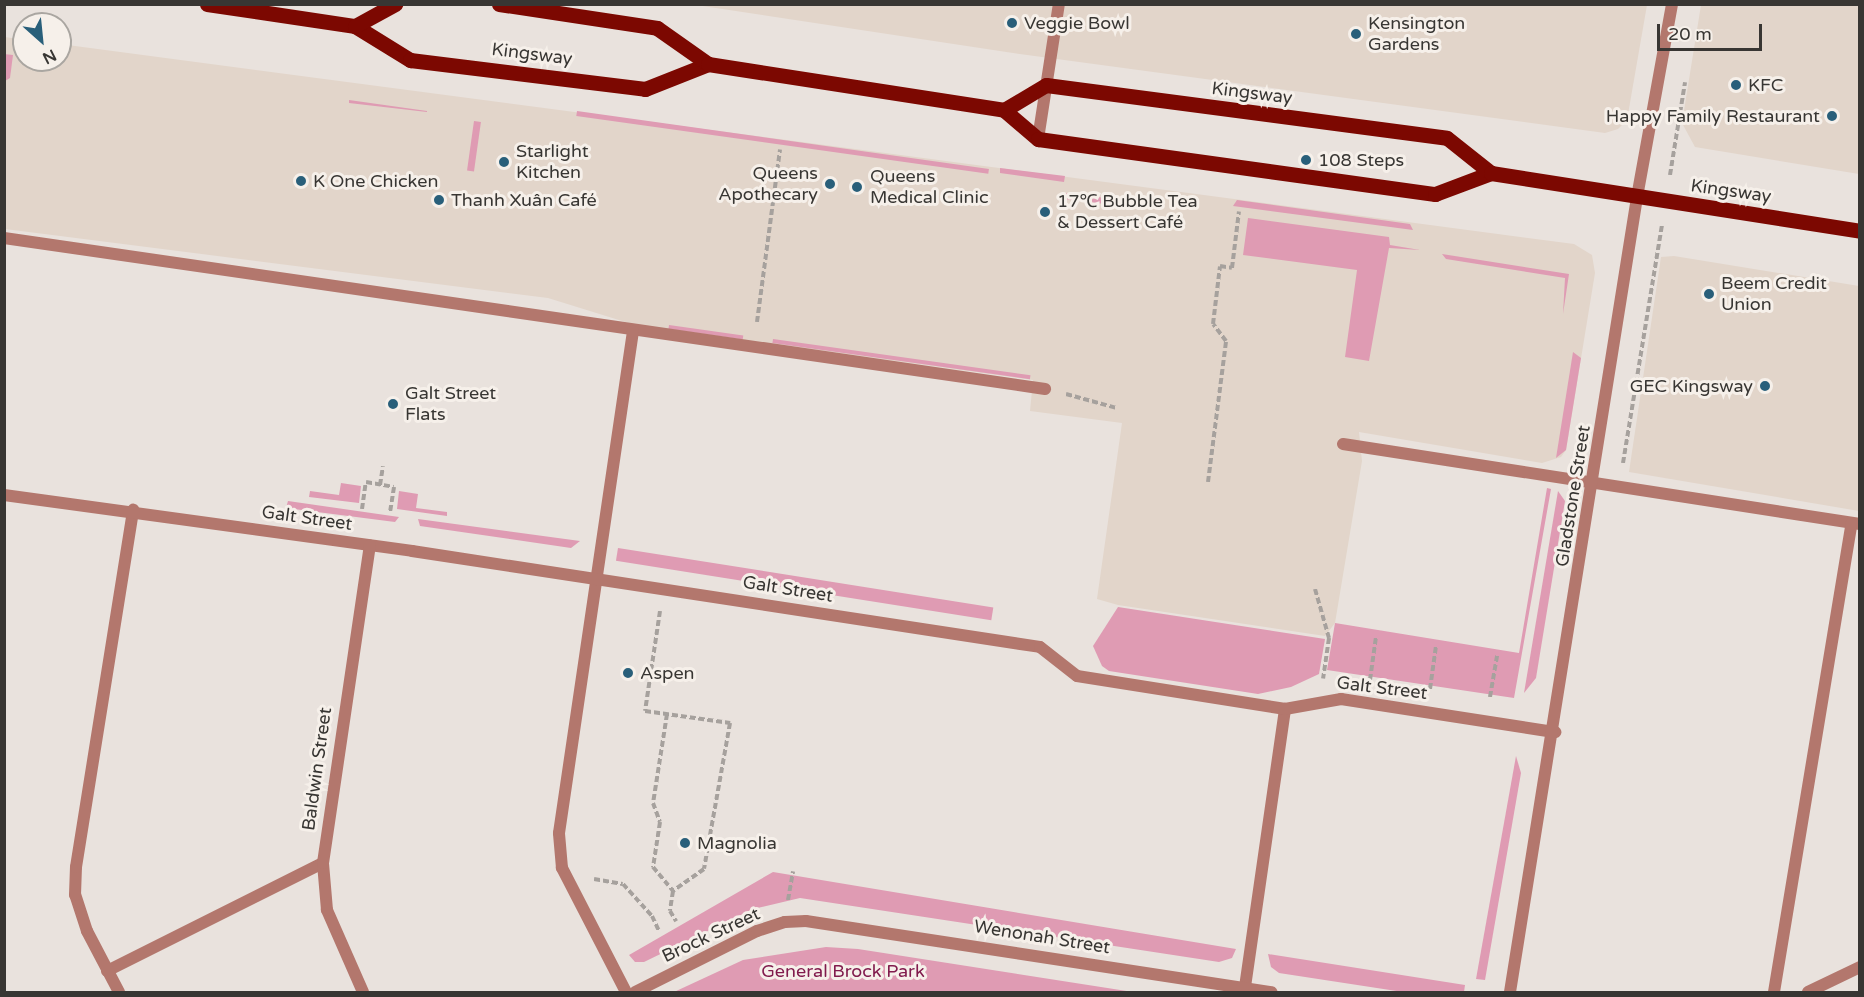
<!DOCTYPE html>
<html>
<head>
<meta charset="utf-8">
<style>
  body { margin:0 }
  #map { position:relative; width:1864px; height:997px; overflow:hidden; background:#e9e2dd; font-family:"Varela Round",sans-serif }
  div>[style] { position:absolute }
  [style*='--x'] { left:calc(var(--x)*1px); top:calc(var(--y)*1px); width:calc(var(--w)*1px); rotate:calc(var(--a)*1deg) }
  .built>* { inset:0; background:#e2d5ca }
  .green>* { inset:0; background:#df9bb3; transform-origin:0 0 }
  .path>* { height:4px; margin-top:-2px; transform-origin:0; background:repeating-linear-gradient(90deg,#a6a19d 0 6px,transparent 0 9px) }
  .lane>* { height:12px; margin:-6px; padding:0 6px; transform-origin:6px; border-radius:6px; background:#b3776d }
  .street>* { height:12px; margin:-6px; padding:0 6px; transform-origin:6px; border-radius:6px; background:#b3776d }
  .primary>* { height:15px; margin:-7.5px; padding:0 7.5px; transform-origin:7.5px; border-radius:7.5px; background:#7c0801 }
  .dots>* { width:16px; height:16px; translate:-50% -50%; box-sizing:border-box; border:3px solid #f6f0ea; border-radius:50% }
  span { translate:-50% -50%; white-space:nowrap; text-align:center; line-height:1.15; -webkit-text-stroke:6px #f6f0ea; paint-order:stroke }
  .poi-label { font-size:18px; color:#383633 }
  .left { translate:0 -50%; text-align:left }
  .right { translate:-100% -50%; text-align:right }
  .street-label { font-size:18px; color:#383633 }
  .park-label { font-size:18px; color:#811b4d }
  .frame { position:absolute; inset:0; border:6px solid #383633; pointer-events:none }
  .north { position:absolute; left:12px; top:12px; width:60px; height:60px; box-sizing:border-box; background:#f6f0ea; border:2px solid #aaa6a1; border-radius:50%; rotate:153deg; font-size:16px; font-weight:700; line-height:24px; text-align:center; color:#383633 }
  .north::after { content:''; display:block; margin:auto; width:21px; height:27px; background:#295f7a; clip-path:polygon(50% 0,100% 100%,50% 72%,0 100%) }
  .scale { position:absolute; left:1657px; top:24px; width:105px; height:27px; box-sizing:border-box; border:3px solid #383633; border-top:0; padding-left:8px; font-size:18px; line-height:21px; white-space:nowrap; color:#383633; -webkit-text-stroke:4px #f6f0ea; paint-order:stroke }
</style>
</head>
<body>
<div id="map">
  <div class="built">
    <div style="clip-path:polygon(696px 5px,1647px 5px,1627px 120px,1618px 129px,1605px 133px,1013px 53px)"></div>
    <div style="clip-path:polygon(1701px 5px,1859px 5px,1859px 174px,1695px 147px,1682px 123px)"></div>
    <div style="clip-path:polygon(5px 37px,24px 40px,24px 60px,60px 60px,60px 44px,1574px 244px,1592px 255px,1595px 273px,1566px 450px,1561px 457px,1542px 463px,1359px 432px,1362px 461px,1335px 623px,1325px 636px,1118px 605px,1097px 599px,1122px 423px,1030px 411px,1033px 380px,635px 325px,548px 298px,5px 229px)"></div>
    <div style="clip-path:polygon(1674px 256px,1859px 286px,1859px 511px,1629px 472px,1661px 257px)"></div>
  </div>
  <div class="green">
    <div style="clip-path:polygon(4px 54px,13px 55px,10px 78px,5px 81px)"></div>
    <div style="clip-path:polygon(349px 100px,427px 111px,427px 112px,349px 103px)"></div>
    <div style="left:577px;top:111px;width:416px;height:5px;rotate:8deg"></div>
    <div style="left:474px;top:121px;width:7px;height:50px;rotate:8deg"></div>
    <div style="clip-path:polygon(1000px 168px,1065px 176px,1064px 182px,1000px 173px)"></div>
    <div style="left:1065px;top:193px;width:47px;height:6px;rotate:7deg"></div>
    <div style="clip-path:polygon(1237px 200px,1410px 224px,1413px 230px,1233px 206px)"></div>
    <div style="clip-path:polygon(1248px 218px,1389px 237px,1390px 245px,1420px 250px,1389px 248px,1369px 361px,1345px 357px,1357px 270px,1243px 255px)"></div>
    <div style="clip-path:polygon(1442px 254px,1569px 274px,1563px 314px,1565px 278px,1446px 259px)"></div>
    <div style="left:669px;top:325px;width:75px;height:4px;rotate:8deg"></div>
    <div style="left:773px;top:339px;width:260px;height:4px;rotate:8deg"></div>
    <div style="clip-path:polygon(1573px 352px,1581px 358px,1566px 450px,1556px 458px)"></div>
    <div style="clip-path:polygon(341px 483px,361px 486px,359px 503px,309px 497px,310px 491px,339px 495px)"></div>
    <div style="clip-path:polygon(1547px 488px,1551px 489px,1514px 698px,1327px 670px,1335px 623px,1519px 653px)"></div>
    <div style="clip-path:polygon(399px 491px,418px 494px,416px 508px,447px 512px,447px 516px,397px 509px)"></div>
    <div style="clip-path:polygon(1558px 491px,1565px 501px,1536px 678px,1524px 693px)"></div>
    <div style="clip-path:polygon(288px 501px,399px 517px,395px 522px,286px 508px)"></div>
    <div style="clip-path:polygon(418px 519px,580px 541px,571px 548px,420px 526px)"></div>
    <div style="left:618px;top:548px;width:380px;height:13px;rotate:9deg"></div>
    <div style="clip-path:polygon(1118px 607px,1325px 639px,1319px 674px,1291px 687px,1258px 694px,1109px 671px,1102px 666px,1093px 646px)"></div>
    <div style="clip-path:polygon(1516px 756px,1521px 773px,1485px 980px,1476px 979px)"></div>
    <div style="clip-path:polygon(773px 872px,1236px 949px,1232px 958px,1219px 962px,800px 898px,753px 909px,644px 962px,635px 962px,629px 955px)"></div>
    <div style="clip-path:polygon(826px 947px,858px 949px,1133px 992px,674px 992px,743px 960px)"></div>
    <div style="clip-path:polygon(1268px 954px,1465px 985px,1464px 992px,1403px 992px,1279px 973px,1271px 967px)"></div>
  </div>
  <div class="path">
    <div style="--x:1670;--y:175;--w:94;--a:-80.8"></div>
    <div style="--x:757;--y:322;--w:174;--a:-82.4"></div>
    <div style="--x:1066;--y:394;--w:53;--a:15.4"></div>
    <div style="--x:1623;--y:463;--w:242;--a:-80.7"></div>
    <div style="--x:1208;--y:482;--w:142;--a:-82.7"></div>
    <div style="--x:1226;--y:341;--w:21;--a:-127"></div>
    <div style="--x:1213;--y:324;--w:58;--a:-83.1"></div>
    <div style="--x:1220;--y:266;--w:12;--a:9"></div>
    <div style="--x:1232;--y:268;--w:57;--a:-83"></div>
    <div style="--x:380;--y:485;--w:19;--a:-81"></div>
    <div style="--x:362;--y:509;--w:27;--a:-82"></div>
    <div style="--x:366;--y:482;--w:28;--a:10"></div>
    <div style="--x:394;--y:487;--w:25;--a:99"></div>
    <div style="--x:1315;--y:589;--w:51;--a:74.1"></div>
    <div style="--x:1329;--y:638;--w:41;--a:98.3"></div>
    <div style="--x:660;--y:611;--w:101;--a:98.5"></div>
    <div style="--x:645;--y:711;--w:86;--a:8"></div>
    <div style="--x:730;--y:723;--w:148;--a:100.1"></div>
    <div style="--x:704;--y:869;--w:38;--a:145"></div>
    <div style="--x:1370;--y:680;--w:43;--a:-82.1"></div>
    <div style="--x:1430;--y:689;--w:43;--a:-82.1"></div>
    <div style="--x:1490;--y:697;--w:42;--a:-80.3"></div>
    <div style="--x:667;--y:714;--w:90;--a:98.9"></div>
    <div style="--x:653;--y:803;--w:20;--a:70"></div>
    <div style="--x:660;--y:822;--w:46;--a:98.8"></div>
    <div style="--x:653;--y:867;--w:31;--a:50"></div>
    <div style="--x:673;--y:891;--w:20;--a:99"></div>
    <div style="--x:670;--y:911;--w:12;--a:59"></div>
    <div style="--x:594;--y:879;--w:29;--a:10"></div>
    <div style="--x:623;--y:884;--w:43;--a:47.8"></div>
    <div style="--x:652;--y:916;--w:17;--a:65"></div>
    <div style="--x:788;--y:900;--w:29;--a:-80"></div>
  </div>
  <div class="lane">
    <div style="--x:1038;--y:139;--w:137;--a:-81.2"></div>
    <div style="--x:4;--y:238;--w:1052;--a:8.25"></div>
    <div style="--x:1343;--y:444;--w:523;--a:8.8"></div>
    <div style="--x:107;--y:971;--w:241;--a:-26.6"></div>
    <div style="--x:1245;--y:987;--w:281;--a:-81.8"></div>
    <div style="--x:119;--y:992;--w:69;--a:-117.7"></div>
    <div style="--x:87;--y:931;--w:38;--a:-108"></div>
    <div style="--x:75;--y:895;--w:28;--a:-88"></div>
    <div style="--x:76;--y:867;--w:362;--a:-80.9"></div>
    <div style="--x:626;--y:992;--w:140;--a:-117.3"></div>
    <div style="--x:562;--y:868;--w:35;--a:-95"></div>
    <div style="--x:559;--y:833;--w:507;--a:-81.61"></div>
    <div style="--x:1774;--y:992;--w:475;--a:-80.6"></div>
  </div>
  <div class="street">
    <div style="--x:4;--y:495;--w:412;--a:7.8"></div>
    <div style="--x:412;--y:551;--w:635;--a:8.69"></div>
    <div style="--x:1040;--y:647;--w:47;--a:38.1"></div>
    <div style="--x:1077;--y:676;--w:211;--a:9"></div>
    <div style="--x:1285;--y:709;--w:57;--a:-10.1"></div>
    <div style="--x:1341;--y:699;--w:217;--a:8.8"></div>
    <div style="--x:363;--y:992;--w:90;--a:-113.7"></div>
    <div style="--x:327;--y:910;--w:47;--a:-94.9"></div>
    <div style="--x:323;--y:863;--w:321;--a:-81.6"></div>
    <div style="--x:635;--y:992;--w:136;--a:-26.6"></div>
    <div style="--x:757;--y:931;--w:29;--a:-18"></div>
    <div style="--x:785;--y:922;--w:21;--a:-3"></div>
    <div style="--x:806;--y:921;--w:471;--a:8.7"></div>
    <div style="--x:1510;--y:992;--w:805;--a:-80.92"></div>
    <div style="--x:1637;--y:197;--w:196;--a:-79.7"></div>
    <div style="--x:1808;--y:992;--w:58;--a:-25.7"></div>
  </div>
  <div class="primary">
    <div style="--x:207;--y:4;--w:150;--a:8.5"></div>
    <div style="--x:355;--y:26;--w:65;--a:31.7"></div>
    <div style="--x:410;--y:60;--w:237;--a:7"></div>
    <div style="--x:645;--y:89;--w:68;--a:-21.6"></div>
    <div style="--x:499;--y:4;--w:160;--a:8.6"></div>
    <div style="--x:657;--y:28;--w:62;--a:35.2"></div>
    <div style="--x:708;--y:64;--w:300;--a:8.8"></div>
    <div style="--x:1004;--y:110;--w:45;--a:40.5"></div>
    <div style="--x:1038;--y:139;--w:401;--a:7.9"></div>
    <div style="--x:1435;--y:194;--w:60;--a:-20.6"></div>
    <div style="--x:355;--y:26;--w:46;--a:-28.8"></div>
    <div style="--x:1004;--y:110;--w:49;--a:-30.8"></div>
    <div style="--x:1046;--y:85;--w:404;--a:7.5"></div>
    <div style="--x:1447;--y:138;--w:56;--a:38.5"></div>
    <div style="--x:1491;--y:173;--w:374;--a:8.9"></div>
  </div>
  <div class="dots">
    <div style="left:1012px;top:23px;background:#295f7a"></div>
    <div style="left:1356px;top:34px;background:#295f7a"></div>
    <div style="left:1736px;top:85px;background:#295f7a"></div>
    <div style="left:1832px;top:116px;background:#295f7a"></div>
    <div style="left:1306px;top:160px;background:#295f7a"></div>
    <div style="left:504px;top:162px;background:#295f7a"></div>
    <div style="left:301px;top:181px;background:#295f7a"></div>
    <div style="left:830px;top:184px;background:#295f7a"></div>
    <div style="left:857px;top:187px;background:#295f7a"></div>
    <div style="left:439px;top:200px;background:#295f7a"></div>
    <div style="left:1045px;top:212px;background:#295f7a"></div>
    <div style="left:1709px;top:294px;background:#295f7a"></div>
    <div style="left:1765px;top:386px;background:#295f7a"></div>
    <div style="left:393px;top:404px;background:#295f7a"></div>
    <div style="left:628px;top:673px;background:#295f7a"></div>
    <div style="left:685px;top:843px;background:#295f7a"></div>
  </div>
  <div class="poi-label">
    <span class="left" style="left:1024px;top:23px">Veggie Bowl</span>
    <span class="left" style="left:1368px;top:34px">Kensington<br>Gardens</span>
    <span class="left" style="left:1748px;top:85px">KFC</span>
    <span class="right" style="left:1820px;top:116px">Happy Family Restaurant</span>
    <span class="left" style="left:516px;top:162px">Starlight<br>Kitchen</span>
    <span class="left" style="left:1318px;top:160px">108 Steps</span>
    <span class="right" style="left:818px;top:184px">Queens<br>Apothecary</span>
    <span class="left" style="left:870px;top:187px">Queens<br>Medical Clinic</span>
    <span class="left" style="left:313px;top:181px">K One Chicken</span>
    <span class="left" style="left:451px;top:200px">Thanh Xuân Café</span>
    <span class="left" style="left:1057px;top:212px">17℃ Bubble Tea<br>&amp; Dessert Café</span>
    <span class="left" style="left:1721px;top:294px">Beem Credit<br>Union</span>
    <span class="right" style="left:1753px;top:386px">GEC Kingsway</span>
    <span class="left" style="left:405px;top:404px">Galt Street<br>Flats</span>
    <span class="left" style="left:640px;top:673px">Aspen</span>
    <span class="left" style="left:697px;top:843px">Magnolia</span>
  </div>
  <div class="street-label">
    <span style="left:532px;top:54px;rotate:7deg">Kingsway</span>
    <span style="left:1252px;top:93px;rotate:7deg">Kingsway</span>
    <span style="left:1731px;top:191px;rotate:8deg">Kingsway</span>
    <span style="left:1573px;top:496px;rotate:-81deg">Gladstone Street</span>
    <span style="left:307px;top:518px;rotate:8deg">Galt Street</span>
    <span style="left:788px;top:589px;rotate:9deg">Galt Street</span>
    <span style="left:1382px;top:688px;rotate:7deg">Galt Street</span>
    <span style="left:317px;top:769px;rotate:-82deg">Baldwin Street</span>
    <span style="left:711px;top:935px;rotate:-25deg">Brock Street</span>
    <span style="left:1042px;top:937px;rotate:9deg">Wenonah Street</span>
  </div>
  <div class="park-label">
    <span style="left:843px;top:971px">General Brock Park</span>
  </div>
  <div class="frame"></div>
  <div class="north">N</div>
  <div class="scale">20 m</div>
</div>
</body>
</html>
